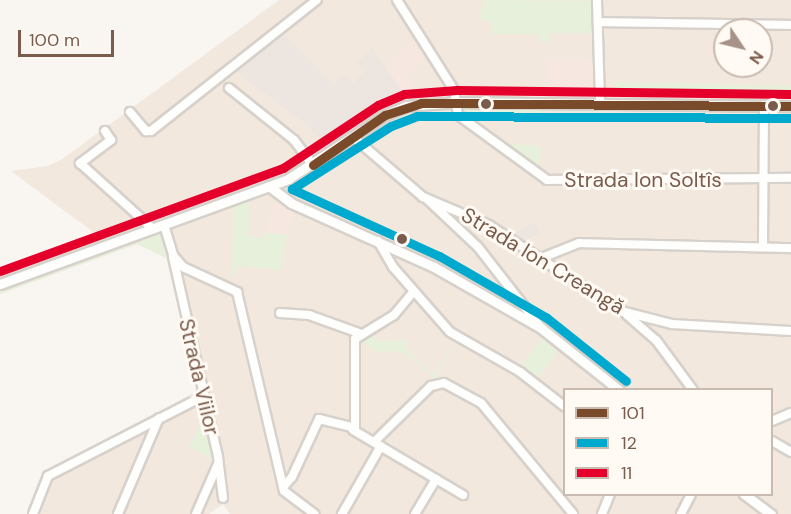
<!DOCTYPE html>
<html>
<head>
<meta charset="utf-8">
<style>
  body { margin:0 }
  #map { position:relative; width:791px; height:514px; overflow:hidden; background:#f9f5f0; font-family:"DM Sans",sans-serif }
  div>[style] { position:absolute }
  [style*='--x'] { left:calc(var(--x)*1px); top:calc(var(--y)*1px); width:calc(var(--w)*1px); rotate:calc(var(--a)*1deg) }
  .residential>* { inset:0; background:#f2e8de }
  .commercial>* { inset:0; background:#f6e8e1; transform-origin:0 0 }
  .industrial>* { inset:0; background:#ede5e0 }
  .green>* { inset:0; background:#e7f0db; transform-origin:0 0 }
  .roads { filter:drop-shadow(2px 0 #d7d1cb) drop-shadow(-2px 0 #d7d1cb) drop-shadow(0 2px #d7d1cb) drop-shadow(0 -2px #d7d1cb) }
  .minor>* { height:8px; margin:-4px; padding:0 4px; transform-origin:4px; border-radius:4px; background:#fefefd }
  .tertiary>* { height:9px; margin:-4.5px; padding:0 4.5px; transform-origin:4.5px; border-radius:4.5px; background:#fefefd }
  .bus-1>* { height:9px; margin:-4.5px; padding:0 4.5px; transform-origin:4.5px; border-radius:4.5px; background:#7a4b2a }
  .bus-2>* { height:9px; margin:-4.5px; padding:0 4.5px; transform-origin:4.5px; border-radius:4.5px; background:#00a9ce }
  .bus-3>* { height:9px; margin:-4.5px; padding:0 4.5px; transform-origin:4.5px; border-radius:4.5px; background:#e4002b }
  .dots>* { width:16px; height:16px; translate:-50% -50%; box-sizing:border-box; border:3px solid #fffaf3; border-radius:50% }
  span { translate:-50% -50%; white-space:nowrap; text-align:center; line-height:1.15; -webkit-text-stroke:6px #fffaf3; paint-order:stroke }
  .street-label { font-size:21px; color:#7a5c4d }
  .legend { position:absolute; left:563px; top:388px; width:210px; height:108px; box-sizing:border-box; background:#fffaf3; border:2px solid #cabbb1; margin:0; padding:8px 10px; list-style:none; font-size:18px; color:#7a5c4d }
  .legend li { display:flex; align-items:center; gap:12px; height:30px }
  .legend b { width:30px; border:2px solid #cabbb1 }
  .north { position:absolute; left:713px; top:18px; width:60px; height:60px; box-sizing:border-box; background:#fffaf3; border:2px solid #cabbb1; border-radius:50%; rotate:125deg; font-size:16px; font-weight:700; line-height:24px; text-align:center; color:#7a5c4d }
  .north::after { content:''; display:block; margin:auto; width:21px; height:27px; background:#a69286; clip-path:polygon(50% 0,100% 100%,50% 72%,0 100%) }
  .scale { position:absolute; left:18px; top:30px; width:96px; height:27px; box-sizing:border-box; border:3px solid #7a5c4d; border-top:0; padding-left:8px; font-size:18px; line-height:21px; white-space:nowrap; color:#7a5c4d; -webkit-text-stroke:4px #fffaf3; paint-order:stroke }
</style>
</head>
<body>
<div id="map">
  <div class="residential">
    <div style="clip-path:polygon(evenodd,279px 0,791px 0,791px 514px,230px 514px,223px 504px,209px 514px,28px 514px,49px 468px,196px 394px,194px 364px,168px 259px,137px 244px,0 294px,0 276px,101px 238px,11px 171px,48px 166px,61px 160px,279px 0,725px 30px,761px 30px,761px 66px,725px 66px,725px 30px,279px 0,564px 390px,772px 390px,772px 494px,564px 494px,564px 390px)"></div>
  </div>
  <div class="commercial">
    <div style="clip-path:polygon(417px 37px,428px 54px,406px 75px,417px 90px,407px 98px,384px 65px)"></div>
    <div style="left:547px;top:58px;width:48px;height:33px;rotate:1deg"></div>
    <div style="clip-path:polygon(275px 202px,295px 209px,287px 235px,265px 232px)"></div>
  </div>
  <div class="industrial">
    <div style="clip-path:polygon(282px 32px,334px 85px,344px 75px,353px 83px,365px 71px,357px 63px,372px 48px,406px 97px,389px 102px,329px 143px,326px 139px,322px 142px,307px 125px,234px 70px)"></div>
    <div style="clip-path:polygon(535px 222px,540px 234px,520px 242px,509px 235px)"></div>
  </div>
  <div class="green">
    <div style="clip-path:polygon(483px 0,594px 1px,595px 33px,549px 33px,549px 43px,541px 43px,540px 34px,491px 34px,491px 21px,480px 20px)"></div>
    <div style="clip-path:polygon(616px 82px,791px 86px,791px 99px,623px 97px,615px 91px)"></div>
    <div style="clip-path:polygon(459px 107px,492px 112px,502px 107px,535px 107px,549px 116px,469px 115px,460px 113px)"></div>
    <div style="clip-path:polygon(540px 107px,668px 108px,669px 110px,581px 112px,547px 111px)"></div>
    <div style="left:674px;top:108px;width:84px;height:4px;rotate:1deg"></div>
    <div style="clip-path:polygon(511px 144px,541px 146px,539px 166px,510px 148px)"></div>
    <div style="clip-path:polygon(250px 202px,248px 236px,264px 238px,265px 232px,287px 235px,281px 270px,236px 266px,235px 275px,232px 275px,233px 206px)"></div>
    <div style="clip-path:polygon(125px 222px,128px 232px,2px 275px,0 272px,0 268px)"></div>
    <div style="clip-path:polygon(154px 233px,161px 236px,168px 259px,137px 244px,0 294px,0 290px)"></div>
    <div style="clip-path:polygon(372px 330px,377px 341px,408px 340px,405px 348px,434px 375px,456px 337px,437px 375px,449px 381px,435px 379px,416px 361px,398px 351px,376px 352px,359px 339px)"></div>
    <div style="left:544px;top:335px;width:21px;height:42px;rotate:37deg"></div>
    <div style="clip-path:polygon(204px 417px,216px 458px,215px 460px,189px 447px)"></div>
  </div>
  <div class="roads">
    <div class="minor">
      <div style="--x:397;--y:0;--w:107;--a:57.7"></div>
      <div style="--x:454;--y:90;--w:25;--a:81"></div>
      <div style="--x:458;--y:115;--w:110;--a:36.1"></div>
      <div style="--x:547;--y:180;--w:244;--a:-0.5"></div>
      <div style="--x:597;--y:0;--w:103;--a:88.3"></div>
      <div style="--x:598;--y:22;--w:193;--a:0.9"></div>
      <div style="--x:229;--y:88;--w:83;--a:38.7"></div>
      <div style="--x:294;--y:140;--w:31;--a:53"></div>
      <div style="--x:130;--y:112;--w:25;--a:50"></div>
      <div style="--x:146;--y:131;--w:5;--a:0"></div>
      <div style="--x:151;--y:131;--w:211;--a:-38.3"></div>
      <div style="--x:105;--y:131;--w:11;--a:56"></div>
      <div style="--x:111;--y:140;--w:39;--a:143"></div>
      <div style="--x:80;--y:163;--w:98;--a:42.1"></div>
      <div style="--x:353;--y:137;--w:92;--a:40.6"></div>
      <div style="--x:423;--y:197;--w:72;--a:23"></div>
      <div style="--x:489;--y:225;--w:158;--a:33.1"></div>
      <div style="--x:621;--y:311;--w:53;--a:14.3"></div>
      <div style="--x:672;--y:324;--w:119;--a:3.4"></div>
      <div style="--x:427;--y:199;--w:70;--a:43.3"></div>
      <div style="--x:478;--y:247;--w:103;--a:52.1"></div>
      <div style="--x:164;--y:225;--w:31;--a:73"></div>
      <div style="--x:173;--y:255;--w:16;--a:50"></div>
      <div style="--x:183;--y:267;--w:60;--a:24.8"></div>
      <div style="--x:237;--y:292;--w:204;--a:76.7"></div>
      <div style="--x:284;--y:491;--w:38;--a:37"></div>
      <div style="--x:378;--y:241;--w:30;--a:60"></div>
      <div style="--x:393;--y:267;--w:86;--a:48.8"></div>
      <div style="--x:450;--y:332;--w:81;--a:29.7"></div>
      <div style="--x:520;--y:372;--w:56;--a:37.7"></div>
      <div style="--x:763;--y:247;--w:142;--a:-89.6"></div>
      <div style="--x:173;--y:257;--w:205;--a:77.3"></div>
      <div style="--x:218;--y:457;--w:41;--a:83"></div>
      <div style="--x:539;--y:259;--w:43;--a:-21.8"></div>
      <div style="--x:579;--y:243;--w:212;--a:1.4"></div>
      <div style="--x:280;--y:313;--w:29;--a:4"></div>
      <div style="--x:309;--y:315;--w:53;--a:19.8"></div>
      <div style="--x:627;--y:315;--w:38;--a:41"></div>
      <div style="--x:656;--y:340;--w:62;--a:53.5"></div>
      <div style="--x:772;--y:421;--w:21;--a:-23"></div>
      <div style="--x:353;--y:430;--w:128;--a:30.6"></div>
      <div style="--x:772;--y:441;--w:22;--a:30"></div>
      <div style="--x:374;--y:442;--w:80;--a:-44.5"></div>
      <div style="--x:431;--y:386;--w:13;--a:-13"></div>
      <div style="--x:444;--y:383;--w:42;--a:28.4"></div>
      <div style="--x:481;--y:403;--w:144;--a:50.3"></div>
      <div style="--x:283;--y:487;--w:13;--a:-48"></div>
      <div style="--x:292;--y:477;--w:64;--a:-65"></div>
      <div style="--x:319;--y:419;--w:37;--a:14"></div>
      <div style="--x:355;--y:428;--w:89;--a:-90"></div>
      <div style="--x:355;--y:339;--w:46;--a:-31.6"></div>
      <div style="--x:394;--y:315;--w:31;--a:-50"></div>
      <div style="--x:33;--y:514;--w:41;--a:-68.5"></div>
      <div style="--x:48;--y:476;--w:173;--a:-27.2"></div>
      <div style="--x:118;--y:514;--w:104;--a:-66.9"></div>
      <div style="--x:196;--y:514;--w:55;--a:-66.3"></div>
      <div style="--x:342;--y:514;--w:78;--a:-60.2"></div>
      <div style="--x:415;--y:514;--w:41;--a:-59"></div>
      <div style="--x:602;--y:514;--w:22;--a:-68"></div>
      <div style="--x:681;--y:514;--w:22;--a:-63"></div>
    </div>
    <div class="tertiary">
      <div style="--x:270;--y:187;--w:26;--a:37"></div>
      <div style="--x:291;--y:203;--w:157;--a:24.1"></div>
      <div style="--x:434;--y:267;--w:123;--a:29.7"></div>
      <div style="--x:541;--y:328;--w:100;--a:38.5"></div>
      <div style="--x:0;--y:284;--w:307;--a:-20"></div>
      <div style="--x:288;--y:179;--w:116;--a:-33.4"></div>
      <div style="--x:385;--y:115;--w:23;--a:-23"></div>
      <div style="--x:406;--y:106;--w:51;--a:-4.5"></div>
      <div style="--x:457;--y:102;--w:334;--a:0.7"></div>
      <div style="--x:744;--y:494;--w:34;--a:37"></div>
    </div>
  </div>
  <div class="bus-1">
    <div style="--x:313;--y:165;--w:88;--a:-34.8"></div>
    <div style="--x:385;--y:115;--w:38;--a:-18"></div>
    <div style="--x:421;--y:103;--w:370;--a:0.5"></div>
  </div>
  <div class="bus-2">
    <div style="--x:626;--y:381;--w:101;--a:-141.4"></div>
    <div style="--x:547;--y:318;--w:125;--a:-150.1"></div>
    <div style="--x:439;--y:256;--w:162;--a:-155.5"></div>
    <div style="--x:292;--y:189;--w:117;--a:-32.5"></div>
    <div style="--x:391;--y:126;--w:28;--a:-21"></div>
    <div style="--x:417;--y:116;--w:374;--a:0.3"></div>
  </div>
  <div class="bus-3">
    <div style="--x:0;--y:271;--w:301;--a:-20"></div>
    <div style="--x:283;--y:168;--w:114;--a:-33.6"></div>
    <div style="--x:378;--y:105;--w:28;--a:-23"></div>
    <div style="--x:404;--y:94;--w:53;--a:-4.3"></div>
    <div style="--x:457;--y:90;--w:334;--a:0.7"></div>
  </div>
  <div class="dots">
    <div style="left:486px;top:104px;background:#7a5c4d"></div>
    <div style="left:773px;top:106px;background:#7a5c4d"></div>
    <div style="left:402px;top:239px;background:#7a5c4d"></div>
  </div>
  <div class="street-label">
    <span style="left:643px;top:180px">Strada Ion Soltîs</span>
    <span style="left:543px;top:261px;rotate:31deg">Strada Ion Creangă</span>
    <span style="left:199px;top:377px;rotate:77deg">Strada Viilor</span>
  </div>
  <ul class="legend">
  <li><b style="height:8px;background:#7a4b2a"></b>101</li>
  <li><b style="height:8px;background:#00a9ce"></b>12</li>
  <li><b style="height:8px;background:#e4002b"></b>11</li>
  </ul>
  <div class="north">N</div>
  <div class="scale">100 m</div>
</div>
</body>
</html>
